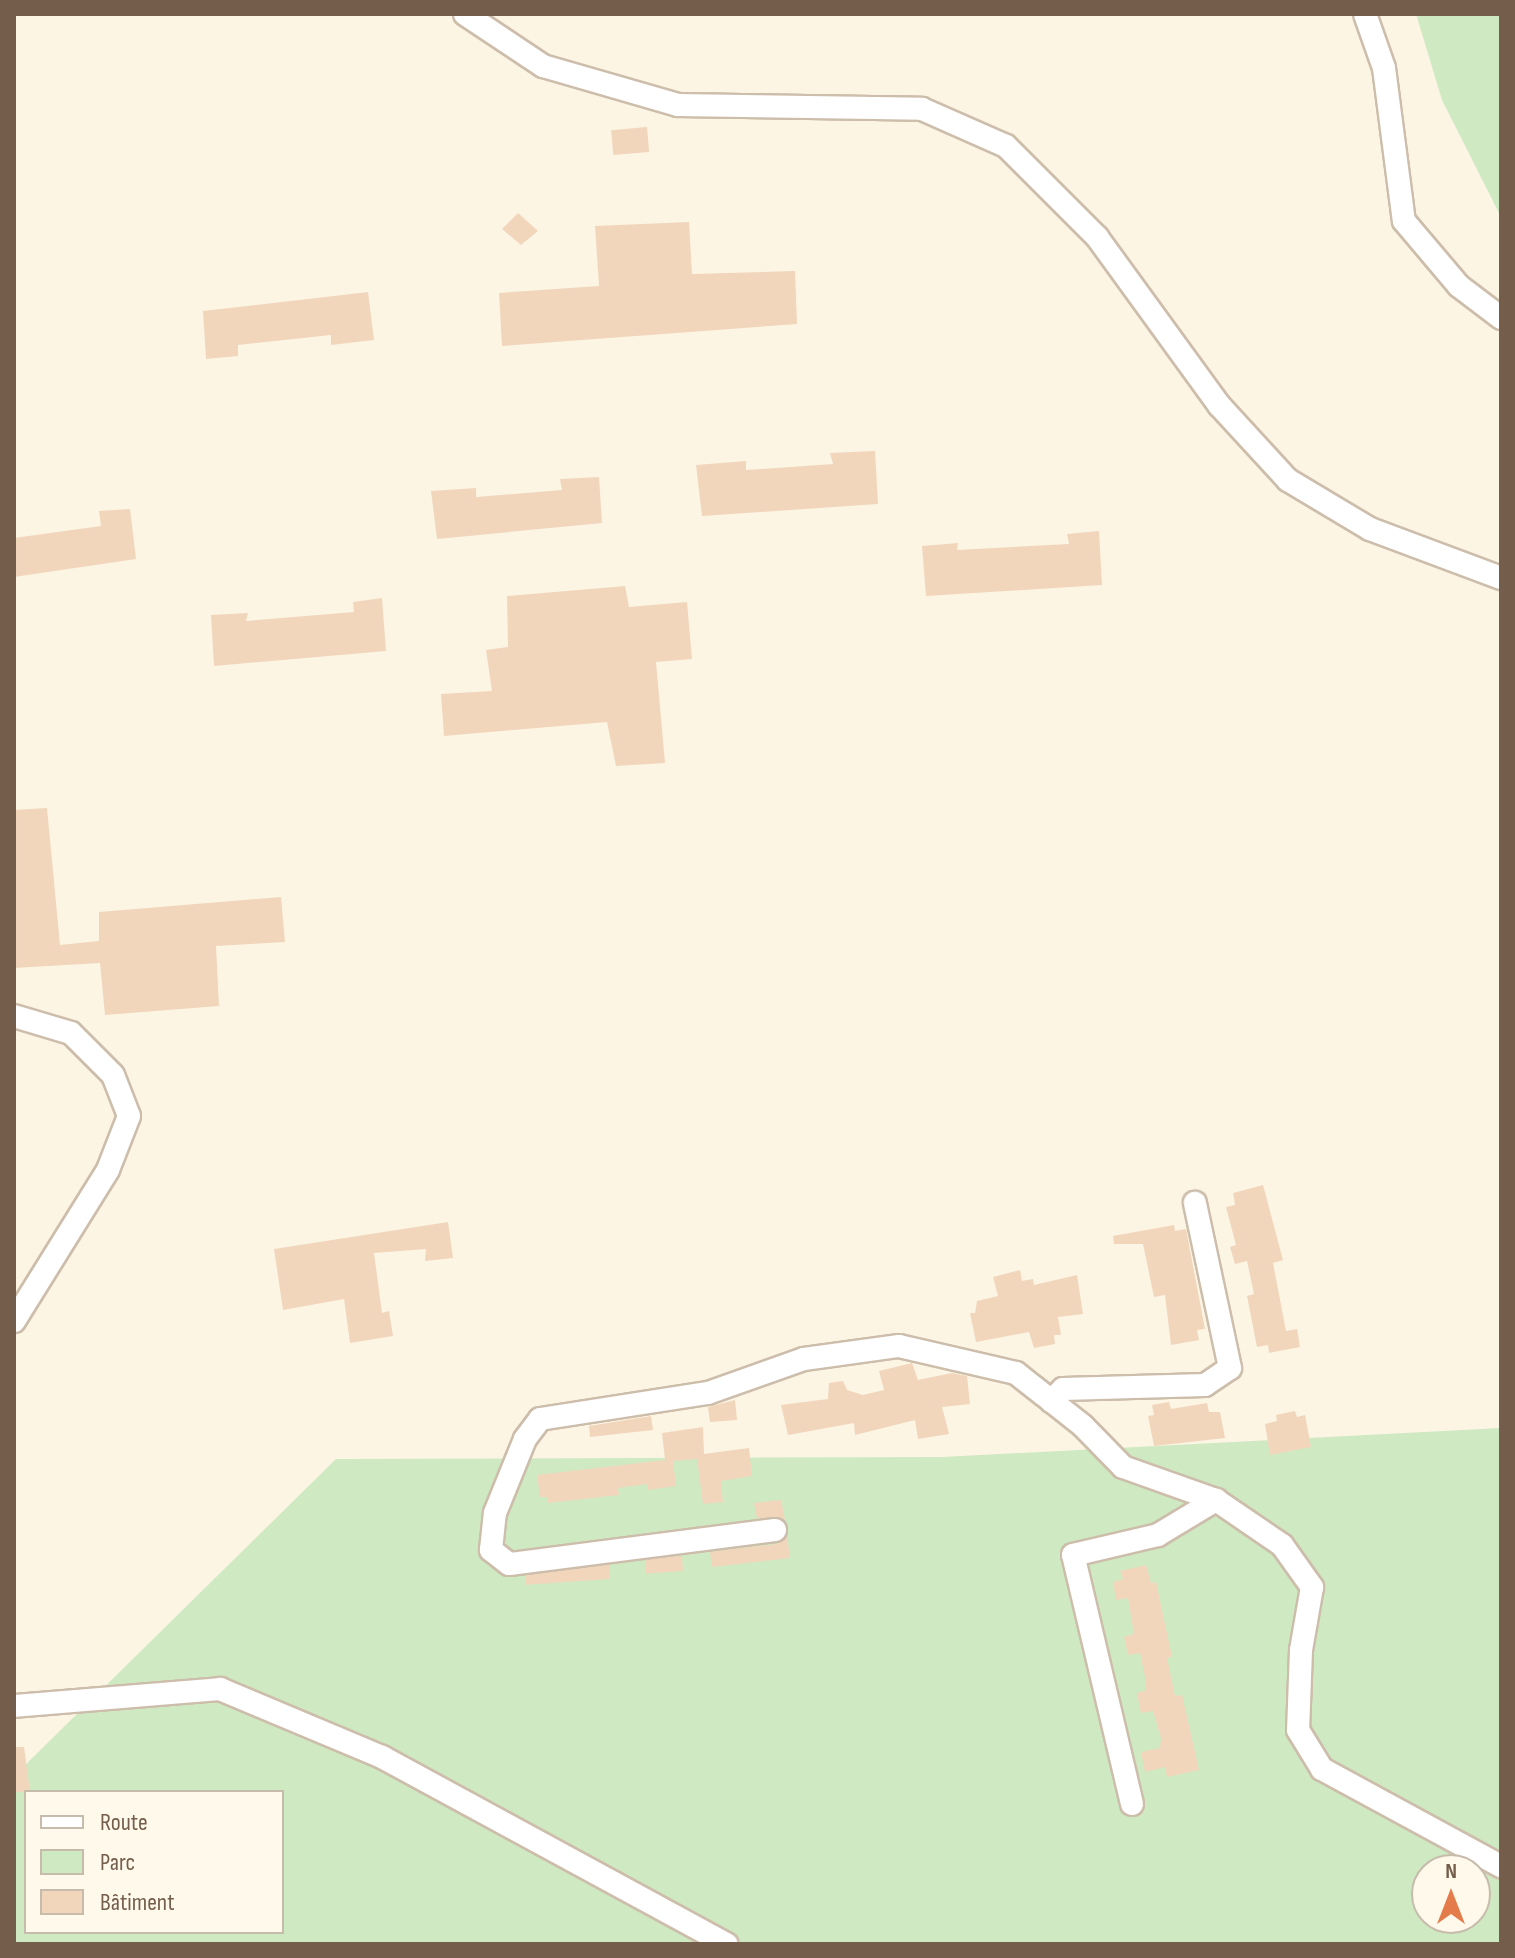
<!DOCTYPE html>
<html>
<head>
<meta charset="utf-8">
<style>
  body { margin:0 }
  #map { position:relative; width:1515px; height:1958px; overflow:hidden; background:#fcf5e4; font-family:"Sofia Sans Condensed",sans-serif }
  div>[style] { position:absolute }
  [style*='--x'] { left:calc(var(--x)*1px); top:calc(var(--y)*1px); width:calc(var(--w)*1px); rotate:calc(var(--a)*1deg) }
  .green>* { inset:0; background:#cfe9c3 }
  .building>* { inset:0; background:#f1d6bc; transform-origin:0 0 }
  .roads { filter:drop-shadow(2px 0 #cdbdab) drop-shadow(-2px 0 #cdbdab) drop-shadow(0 2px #cdbdab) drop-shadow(0 -2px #cdbdab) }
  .minor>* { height:22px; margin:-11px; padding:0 11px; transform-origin:11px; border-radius:11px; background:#fff }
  span { translate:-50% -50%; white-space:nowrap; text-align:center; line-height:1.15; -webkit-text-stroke:6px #fff9eb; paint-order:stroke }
  .frame { position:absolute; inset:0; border:16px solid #745d4a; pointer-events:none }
  .legend { position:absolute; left:24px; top:1790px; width:260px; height:144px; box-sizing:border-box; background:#fff9eb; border:2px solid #c7bbab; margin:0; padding:10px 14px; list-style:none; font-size:24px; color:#745d4a }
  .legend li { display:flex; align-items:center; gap:16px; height:40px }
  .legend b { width:40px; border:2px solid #c7bbab }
  .north { position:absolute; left:1411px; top:1854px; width:80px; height:80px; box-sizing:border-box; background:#fff9eb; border:2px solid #c7bbab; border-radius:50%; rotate:0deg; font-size:22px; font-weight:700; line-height:32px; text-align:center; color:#745d4a }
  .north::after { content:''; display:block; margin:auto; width:28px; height:36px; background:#e47b4b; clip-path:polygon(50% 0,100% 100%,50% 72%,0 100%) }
</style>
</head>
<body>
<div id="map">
  <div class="green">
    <div style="clip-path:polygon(1416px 14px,1501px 14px,1501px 217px,1442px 100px)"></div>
    <div style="clip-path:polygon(evenodd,1501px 1428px,1501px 1944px,14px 1944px,14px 1776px,336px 1459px,942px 1457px,1501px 1428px,26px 1792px,282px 1792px,282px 1932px,26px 1932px,26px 1792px,1501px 1428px,1427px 1870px,1475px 1870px,1475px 1918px,1427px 1918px,1427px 1870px)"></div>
  </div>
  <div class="building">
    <div style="left:647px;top:127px;width:25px;height:36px;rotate:85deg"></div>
    <div style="clip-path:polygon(518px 213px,538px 231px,521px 245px,502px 229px)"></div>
    <div style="clip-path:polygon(689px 222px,692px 274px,795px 271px,797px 324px,502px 346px,499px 293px,599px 286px,595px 226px)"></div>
    <div style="clip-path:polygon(368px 292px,374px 340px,331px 345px,331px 335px,238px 345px,238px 356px,206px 359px,203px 311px)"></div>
    <div style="clip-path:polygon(875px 451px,878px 504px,702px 516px,696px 465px,746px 461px,746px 470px,833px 464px,830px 453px)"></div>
    <div style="clip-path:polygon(599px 477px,602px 523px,437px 539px,431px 491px,476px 488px,476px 497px,562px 490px,560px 479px)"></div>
    <div style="clip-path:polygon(130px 509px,136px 559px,14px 577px,14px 538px,101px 526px,99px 511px)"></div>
    <div style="clip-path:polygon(1099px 531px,1102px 585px,926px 596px,922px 546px,958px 543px,957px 550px,1069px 544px,1067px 534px)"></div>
    <div style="clip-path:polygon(625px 586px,629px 607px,687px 602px,692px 659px,656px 662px,665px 763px,616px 766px,607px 722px,444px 736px,441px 694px,492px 691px,486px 650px,508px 647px,507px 596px)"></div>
    <div style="clip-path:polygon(382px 598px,386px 651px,214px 666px,211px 615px,248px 613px,246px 621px,354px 612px,353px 602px)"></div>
    <div style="clip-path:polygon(47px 808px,60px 945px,99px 941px,99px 912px,281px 897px,285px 942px,216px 946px,219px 1006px,105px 1015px,100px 963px,14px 968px,14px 810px)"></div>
    <div style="clip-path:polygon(1263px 1185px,1283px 1260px,1273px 1263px,1286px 1331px,1297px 1329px,1300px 1347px,1269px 1353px,1268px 1345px,1257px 1347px,1247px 1296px,1254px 1294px,1247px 1261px,1235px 1264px,1230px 1247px,1236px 1245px,1226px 1207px,1235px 1205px,1233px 1193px)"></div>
    <div style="clip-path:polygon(448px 1222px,453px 1258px,425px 1261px,426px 1249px,374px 1253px,382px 1313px,389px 1311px,393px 1336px,350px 1343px,344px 1299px,283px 1310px,274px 1249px)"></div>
    <div style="clip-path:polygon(1174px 1225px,1175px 1231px,1186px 1229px,1205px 1329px,1197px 1330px,1199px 1340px,1171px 1345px,1165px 1295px,1154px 1297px,1143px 1244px,1114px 1244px,1113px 1236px)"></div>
    <div style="clip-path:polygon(1020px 1270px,1022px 1281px,1033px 1279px,1034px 1285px,1077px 1275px,1083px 1314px,1058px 1317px,1061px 1335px,1054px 1335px,1055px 1344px,1034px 1348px,1029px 1332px,976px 1342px,970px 1313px,975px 1313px,977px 1301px,998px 1296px,993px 1277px)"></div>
    <div style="clip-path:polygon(912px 1363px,918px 1380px,952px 1373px,967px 1376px,970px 1404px,942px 1407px,949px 1434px,918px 1439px,915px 1420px,855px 1435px,854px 1423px,788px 1435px,781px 1405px,828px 1399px,829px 1383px,843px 1381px,847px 1390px,863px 1395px,884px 1390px,879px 1371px)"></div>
    <div style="clip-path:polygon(735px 1400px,737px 1420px,710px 1422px,708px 1407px)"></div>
    <div style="clip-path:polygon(1169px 1402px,1171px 1409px,1207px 1403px,1209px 1412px,1220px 1412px,1225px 1438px,1154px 1446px,1148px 1416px,1154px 1415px,1152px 1405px)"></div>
    <div style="clip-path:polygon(1295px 1411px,1297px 1417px,1305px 1415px,1311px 1447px,1270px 1455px,1265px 1424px,1277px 1421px,1276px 1415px)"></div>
    <div style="clip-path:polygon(651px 1416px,653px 1430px,590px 1437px,589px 1426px)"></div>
    <div style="clip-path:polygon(703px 1427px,704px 1454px,749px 1448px,752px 1476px,721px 1481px,723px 1502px,703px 1504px,697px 1459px,673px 1461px,676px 1486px,648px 1490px,647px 1484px,618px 1488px,619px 1495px,548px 1503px,548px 1497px,540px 1497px,537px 1475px,665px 1460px,662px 1433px)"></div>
    <div style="clip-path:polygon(781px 1500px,785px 1520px,757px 1518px,754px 1503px)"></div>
    <div style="clip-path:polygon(787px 1536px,790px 1558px,712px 1567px,710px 1552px,777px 1544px)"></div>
    <div style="left:682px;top:1556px;width:15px;height:37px;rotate:86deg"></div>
    <div style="left:609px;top:1565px;width:14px;height:84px;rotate:86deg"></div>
    <div style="clip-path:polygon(1146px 1565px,1151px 1583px,1156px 1582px,1172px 1657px,1167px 1658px,1175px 1696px,1182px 1695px,1199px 1770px,1167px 1777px,1165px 1767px,1145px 1772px,1141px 1752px,1160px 1748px,1161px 1738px,1153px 1711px,1141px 1713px,1137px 1693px,1145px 1691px,1146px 1682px,1140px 1653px,1128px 1655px,1124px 1637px,1134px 1634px,1128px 1598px,1116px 1600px,1113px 1582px,1123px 1579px,1120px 1571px)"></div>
    <div style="clip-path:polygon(14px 1747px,24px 1747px,30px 1792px,14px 1792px)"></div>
  </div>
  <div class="roads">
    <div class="minor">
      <div style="--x:465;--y:14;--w:94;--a:33.7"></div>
      <div style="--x:543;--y:66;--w:141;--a:16.1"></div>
      <div style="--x:678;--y:105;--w:244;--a:0.9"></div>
      <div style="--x:922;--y:109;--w:92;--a:23.8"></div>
      <div style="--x:1006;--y:146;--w:129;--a:45"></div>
      <div style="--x:1097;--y:237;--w:208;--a:54"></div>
      <div style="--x:1219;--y:405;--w:102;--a:47.4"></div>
      <div style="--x:1288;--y:480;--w:96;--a:30.9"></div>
      <div style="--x:1370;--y:529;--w:140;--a:20.5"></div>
      <div style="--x:1365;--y:14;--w:57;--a:70.6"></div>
      <div style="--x:1384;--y:68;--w:154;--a:82.6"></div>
      <div style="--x:1404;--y:221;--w:85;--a:49.8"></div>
      <div style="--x:1459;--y:286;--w:53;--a:37.3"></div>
      <div style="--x:14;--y:1016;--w:59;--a:16.6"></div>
      <div style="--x:71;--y:1033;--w:59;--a:45"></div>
      <div style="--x:113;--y:1075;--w:44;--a:68.7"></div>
      <div style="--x:129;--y:1116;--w:58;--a:111.3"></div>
      <div style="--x:108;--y:1170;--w:178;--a:121.9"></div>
      <div style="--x:1051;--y:1401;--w:17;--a:-45"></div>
      <div style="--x:1063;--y:1389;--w:142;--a:-1.6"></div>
      <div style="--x:1205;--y:1385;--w:30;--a:-34"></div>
      <div style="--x:1230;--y:1368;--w:169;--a:-102"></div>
      <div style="--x:775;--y:1530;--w:268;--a:172.7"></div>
      <div style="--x:509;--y:1564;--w:23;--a:-142"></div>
      <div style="--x:491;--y:1550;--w:37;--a:-84"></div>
      <div style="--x:495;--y:1513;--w:80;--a:-67.9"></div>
      <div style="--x:525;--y:1439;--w:25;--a:-53"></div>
      <div style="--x:540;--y:1419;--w:170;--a:-8.8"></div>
      <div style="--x:708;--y:1393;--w:102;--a:-19.5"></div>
      <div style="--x:804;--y:1359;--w:96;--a:-7.8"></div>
      <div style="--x:899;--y:1346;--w:120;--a:13"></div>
      <div style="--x:1016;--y:1373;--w:85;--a:38.3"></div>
      <div style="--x:1083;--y:1426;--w:57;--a:45.7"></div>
      <div style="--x:1123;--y:1467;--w:99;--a:19.5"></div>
      <div style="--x:1216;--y:1500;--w:80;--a:34.3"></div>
      <div style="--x:1282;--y:1545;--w:52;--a:54.5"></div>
      <div style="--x:1312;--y:1587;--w:64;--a:99.9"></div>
      <div style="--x:1301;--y:1650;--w:80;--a:92.1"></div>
      <div style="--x:1298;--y:1730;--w:46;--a:58.4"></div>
      <div style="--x:1322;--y:1769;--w:204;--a:28.5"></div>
      <div style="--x:14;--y:1706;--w:207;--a:-4.7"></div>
      <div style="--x:220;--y:1689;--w:176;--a:22.8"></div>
      <div style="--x:382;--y:1757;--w:392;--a:28.5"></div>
      <div style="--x:1132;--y:1804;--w:256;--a:-103.3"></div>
      <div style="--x:1073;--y:1555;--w:87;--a:-13.2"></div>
      <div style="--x:1158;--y:1535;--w:68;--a:-31.1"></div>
    </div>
  </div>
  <div class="frame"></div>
  <ul class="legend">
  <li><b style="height:10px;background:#fff"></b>Route</li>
  <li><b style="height:22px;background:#cfe9c3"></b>Parc</li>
  <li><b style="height:22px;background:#f1d6bc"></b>Bâtiment</li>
  </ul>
  <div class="north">N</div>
</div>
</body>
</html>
